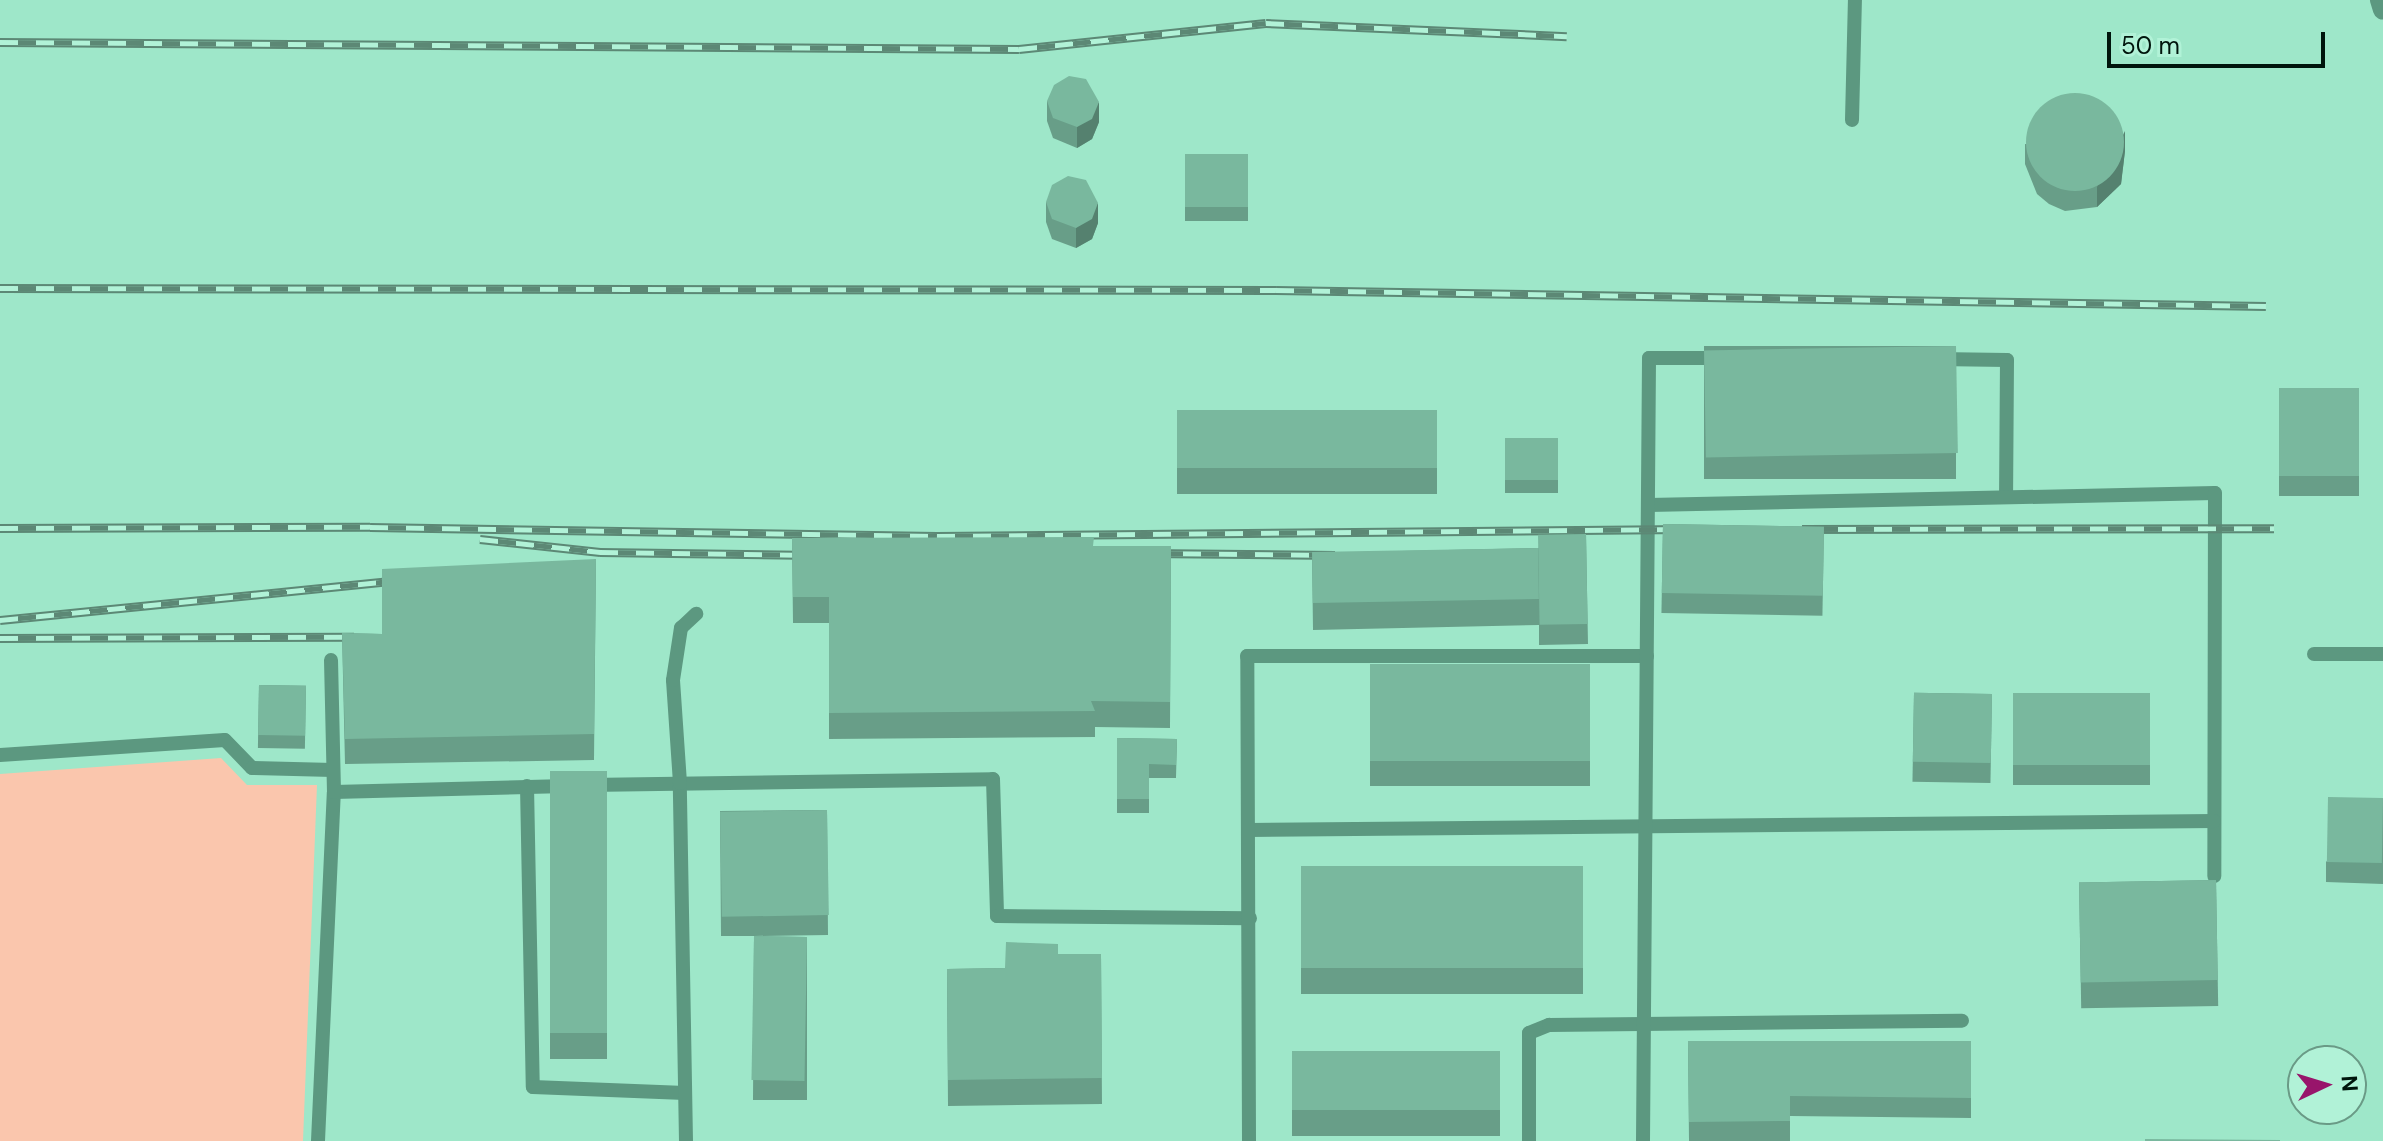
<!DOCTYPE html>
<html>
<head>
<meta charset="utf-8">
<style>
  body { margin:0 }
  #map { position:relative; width:2383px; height:1141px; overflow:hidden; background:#b1f2d7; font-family:"DM Sans",sans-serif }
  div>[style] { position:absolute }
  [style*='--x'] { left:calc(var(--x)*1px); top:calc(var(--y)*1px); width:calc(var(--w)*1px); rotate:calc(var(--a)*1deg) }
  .built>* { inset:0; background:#9ee7c9 }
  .green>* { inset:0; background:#fac6ad }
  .lane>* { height:14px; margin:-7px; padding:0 7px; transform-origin:7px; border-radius:7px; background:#5c9880 }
  .street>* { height:20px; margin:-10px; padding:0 10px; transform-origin:10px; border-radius:10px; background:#5c9880 }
  .rail>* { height:9px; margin-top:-4.5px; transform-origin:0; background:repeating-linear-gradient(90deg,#b1f2d7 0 18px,#5c8875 0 36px); box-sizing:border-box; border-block:2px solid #5c8875 }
  .wall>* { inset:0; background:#689e88; transform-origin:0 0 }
  .shaded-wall>* { inset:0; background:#55816f }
  .building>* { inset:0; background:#79b89e; transform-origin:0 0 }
  .round { border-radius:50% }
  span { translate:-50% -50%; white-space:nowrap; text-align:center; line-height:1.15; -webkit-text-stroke:7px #b1f2d7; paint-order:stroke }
  .north { position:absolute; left:2287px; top:1045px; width:80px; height:80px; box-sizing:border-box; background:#b1f2d7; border:2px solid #6a9a86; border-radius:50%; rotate:86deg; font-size:22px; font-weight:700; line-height:32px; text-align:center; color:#00150c }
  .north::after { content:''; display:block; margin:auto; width:28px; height:36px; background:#98156b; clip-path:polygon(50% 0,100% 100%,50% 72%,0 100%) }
  .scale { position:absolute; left:2107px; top:32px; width:218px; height:36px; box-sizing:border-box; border:4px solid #00150c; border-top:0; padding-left:10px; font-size:24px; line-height:28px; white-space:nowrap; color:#00150c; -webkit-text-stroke:6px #b1f2d7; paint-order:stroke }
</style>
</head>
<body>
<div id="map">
  <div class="built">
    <div style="clip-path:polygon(evenodd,0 0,2383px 0,2383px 1141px,0 1141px,0 0,2303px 1061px,2351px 1061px,2351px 1109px,2303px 1109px,2303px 1061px)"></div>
  </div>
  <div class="green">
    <div style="clip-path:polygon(221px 758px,247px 785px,317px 785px,303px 1141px,0 1141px,0 774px)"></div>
  </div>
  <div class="lane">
    <div style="--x:1852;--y:120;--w:120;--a:-88.6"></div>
    <div style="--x:1937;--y:359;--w:70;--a:0.8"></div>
    <div style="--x:2007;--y:360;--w:137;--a:90.4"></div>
    <div style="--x:1649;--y:505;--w:566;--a:-1.21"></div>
    <div style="--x:2215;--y:493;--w:383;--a:90.1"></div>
    <div style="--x:2314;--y:654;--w:69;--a:0"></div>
    <div style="--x:0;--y:755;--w:225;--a:-3.8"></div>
    <div style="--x:225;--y:740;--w:39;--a:46"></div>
    <div style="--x:252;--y:768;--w:81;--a:1.4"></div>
    <div style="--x:588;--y:785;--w:405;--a:-0.8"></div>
    <div style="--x:993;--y:779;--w:137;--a:88.3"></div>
    <div style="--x:997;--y:916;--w:253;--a:0.5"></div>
    <div style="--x:527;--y:786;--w:301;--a:88.9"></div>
    <div style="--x:533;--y:1087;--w:152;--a:2.3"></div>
    <div style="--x:334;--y:792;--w:233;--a:-1.5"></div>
    <div style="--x:1249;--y:830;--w:965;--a:-0.53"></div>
    <div style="--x:318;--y:1141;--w:349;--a:-87.4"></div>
    <div style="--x:334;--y:792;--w:132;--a:-91.3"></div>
    <div style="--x:686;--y:1141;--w:358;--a:-91"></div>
    <div style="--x:680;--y:783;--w:103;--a:-93.9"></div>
    <div style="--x:673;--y:680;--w:53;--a:-81.3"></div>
    <div style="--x:681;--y:628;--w:21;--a:-43"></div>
    <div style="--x:1249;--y:1141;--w:485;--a:-90.2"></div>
    <div style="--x:1247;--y:656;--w:400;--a:0"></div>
    <div style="--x:1529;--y:1141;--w:108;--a:-90"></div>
    <div style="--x:1529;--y:1033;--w:22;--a:-22"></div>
    <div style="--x:1549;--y:1025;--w:413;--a:-0.6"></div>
    <div style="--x:1643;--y:1141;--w:783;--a:-89.56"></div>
    <div style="--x:1649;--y:358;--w:71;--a:0"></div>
  </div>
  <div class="street">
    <div style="--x:2380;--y:0;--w:10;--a:73"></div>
  </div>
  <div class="rail">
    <div style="--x:0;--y:42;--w:1019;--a:0.39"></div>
    <div style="--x:1019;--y:49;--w:248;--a:-6"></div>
    <div style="--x:1266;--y:23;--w:301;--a:2.5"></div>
    <div style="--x:0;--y:288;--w:1276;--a:0.09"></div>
    <div style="--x:1276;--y:290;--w:990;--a:0.93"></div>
    <div style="--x:0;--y:528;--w:370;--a:-0.2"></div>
    <div style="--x:370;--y:527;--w:567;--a:0.91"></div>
    <div style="--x:937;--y:536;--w:749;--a:-0.54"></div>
    <div style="--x:1802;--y:529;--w:472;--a:-0.1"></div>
    <div style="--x:480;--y:539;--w:121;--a:6.2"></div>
    <div style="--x:600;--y:552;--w:215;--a:0.8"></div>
    <div style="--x:1147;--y:553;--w:188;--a:0.6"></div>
    <div style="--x:0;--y:620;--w:405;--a:-5.7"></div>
    <div style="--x:0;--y:638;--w:354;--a:-0.2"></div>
  </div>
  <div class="wall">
    <div style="clip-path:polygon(1047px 101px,1099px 122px,1092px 139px,1077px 148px,1053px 138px,1047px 121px)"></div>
    <div style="clip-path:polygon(2025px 144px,2125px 151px,2121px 184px,2097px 207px,2065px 211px,2049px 204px,2037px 194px,2025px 164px)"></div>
    <div style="left:1185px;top:154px;width:63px;height:67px"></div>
    <div style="clip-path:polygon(1046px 202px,1098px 223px,1092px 239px,1076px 248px,1052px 239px,1046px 222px)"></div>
    <div style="left:1956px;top:346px;width:133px;height:252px;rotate:90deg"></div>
    <div style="left:2279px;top:388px;width:80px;height:108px"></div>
    <div style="left:1437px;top:410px;width:84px;height:260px;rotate:90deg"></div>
    <div style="left:1505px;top:438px;width:53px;height:55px"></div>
    <div style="left:1663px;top:524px;width:161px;height:89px;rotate:1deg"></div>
    <div style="clip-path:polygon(1586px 534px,1588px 644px,1539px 645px,1539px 625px,1313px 630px,1312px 553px,1538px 548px)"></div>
    <div style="clip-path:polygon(792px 538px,1094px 546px,1171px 546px,1170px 728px,1095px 727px,1095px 737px,829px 739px,829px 623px,793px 623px)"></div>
    <div style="clip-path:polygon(596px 559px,594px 760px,345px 764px,342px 633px,382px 634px)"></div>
    <div style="left:1370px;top:664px;width:220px;height:122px"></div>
    <div style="left:259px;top:685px;width:47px;height:63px;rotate:1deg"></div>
    <div style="left:2013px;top:693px;width:137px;height:92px"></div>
    <div style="left:1992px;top:694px;width:89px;height:78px;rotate:91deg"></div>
    <div style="clip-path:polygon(1117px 738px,1177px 739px,1176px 778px,1149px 778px,1149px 813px,1117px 813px)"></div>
    <div style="left:607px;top:771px;width:288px;height:57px;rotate:90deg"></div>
    <div style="clip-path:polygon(2383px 798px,2383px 884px,2326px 882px,2326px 862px)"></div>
    <div style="clip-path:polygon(827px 810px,828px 935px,754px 936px,807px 937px,807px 1100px,753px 1100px,754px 936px,721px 936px,720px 811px)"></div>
    <div style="left:1301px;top:866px;width:282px;height:128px"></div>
    <div style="left:2216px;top:880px;width:126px;height:137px;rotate:89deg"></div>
    <div style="clip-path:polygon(1058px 954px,1101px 954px,1102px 1104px,948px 1106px,947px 969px,1005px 968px)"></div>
    <div style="clip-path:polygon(1688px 1041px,1971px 1041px,1971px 1118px,1790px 1116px,1790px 1141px,1689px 1141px)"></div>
    <div style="left:1292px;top:1051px;width:208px;height:85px"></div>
  </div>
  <div class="shaded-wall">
    <div style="clip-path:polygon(1099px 102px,1099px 122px,1092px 139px,1077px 148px,1077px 127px)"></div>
    <div style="clip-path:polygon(2125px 131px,2125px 151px,2121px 184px,2097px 207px,2097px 187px)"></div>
    <div style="clip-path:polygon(1098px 203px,1098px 223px,1092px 239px,1076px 248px,1076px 228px)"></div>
  </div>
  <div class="building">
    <div style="clip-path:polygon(1069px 76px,1086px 79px,1099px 102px,1092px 119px,1077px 127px,1053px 118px,1047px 101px,1054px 85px)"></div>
    <div class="round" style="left:2026px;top:93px;width:98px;height:98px"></div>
    <div style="left:1185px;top:154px;width:63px;height:53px"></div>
    <div style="clip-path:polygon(1068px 176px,1086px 180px,1098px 203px,1092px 219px,1076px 228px,1052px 219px,1046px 202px,1052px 185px)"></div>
    <div style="left:1956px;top:346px;width:107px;height:252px;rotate:89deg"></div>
    <div style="left:2279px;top:388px;width:80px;height:88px"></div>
    <div style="left:1437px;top:410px;width:58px;height:260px;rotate:90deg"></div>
    <div style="left:1505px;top:438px;width:53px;height:42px"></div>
    <div style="left:1663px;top:524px;width:161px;height:69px;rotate:1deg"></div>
    <div style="left:1586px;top:534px;width:90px;height:48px;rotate:89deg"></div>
    <div style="clip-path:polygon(1094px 537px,1093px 546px,1171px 546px,1170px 702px,1091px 701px,1095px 711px,829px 713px,829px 597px,793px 597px,792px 538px)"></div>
    <div style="left:1538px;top:548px;width:51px;height:226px;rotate:89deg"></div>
    <div style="clip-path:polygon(596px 559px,594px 734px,345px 739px,342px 633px,382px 634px,382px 569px)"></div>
    <div style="left:1370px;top:664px;width:220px;height:97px"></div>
    <div style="left:259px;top:685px;width:47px;height:50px;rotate:1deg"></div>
    <div style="left:2013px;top:693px;width:137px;height:72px"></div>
    <div style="left:1992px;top:694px;width:69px;height:78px;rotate:91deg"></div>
    <div style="clip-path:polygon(1117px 738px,1177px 739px,1176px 765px,1149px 764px,1149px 799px,1117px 799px)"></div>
    <div style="left:607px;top:771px;width:262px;height:57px;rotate:90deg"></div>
    <div style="left:2328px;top:797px;width:55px;height:65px;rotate:1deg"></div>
    <div style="left:827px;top:810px;width:105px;height:107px;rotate:89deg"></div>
    <div style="left:1301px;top:866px;width:282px;height:102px"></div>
    <div style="left:2216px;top:880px;width:100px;height:137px;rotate:89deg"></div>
    <div style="left:754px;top:936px;width:53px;height:144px;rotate:1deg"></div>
    <div style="clip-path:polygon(1006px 942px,1058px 944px,1058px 954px,1101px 954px,1102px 1078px,948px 1080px,947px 969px,1005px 968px)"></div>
    <div style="clip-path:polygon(1688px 1041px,1971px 1041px,1971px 1098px,1790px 1096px,1790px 1121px,1689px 1122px)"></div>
    <div style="left:1292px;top:1051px;width:208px;height:59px"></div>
    <div style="clip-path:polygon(2145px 1139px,2280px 1140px,2280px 1141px,2145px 1141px)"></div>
  </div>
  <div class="north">N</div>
  <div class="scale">50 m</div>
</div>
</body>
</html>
